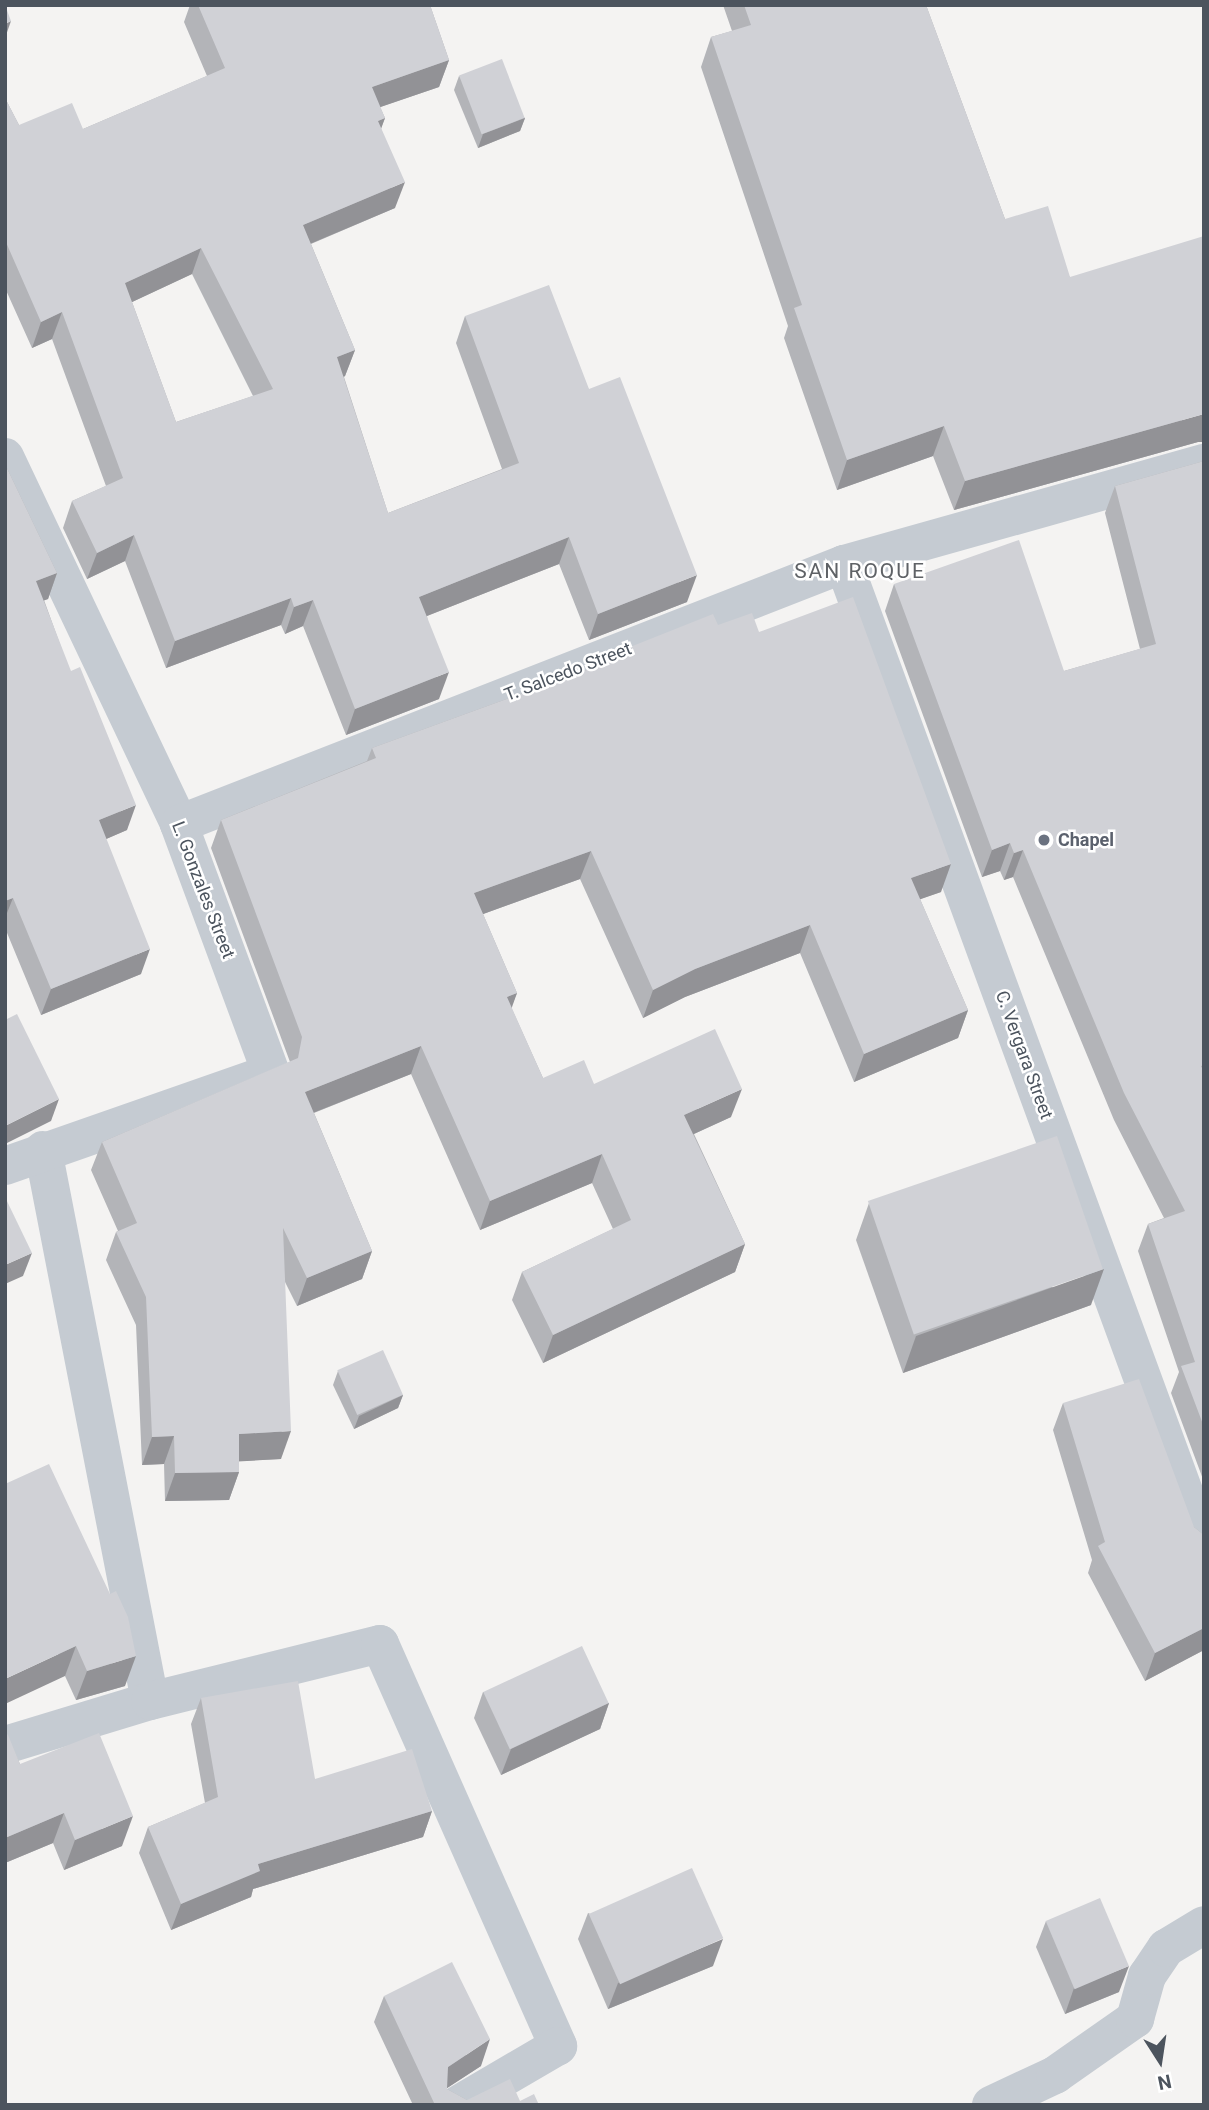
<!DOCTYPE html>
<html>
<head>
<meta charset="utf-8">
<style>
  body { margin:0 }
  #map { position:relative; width:1209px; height:2110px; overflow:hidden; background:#f4f3f2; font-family:Roboto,sans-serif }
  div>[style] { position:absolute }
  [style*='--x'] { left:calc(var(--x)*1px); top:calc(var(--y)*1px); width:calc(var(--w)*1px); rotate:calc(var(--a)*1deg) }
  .minor>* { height:38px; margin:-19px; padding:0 19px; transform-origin:19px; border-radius:19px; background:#c5cbd2 }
  .tertiary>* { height:38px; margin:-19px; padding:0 19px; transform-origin:19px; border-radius:19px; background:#c5cbd2 }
  .wall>* { inset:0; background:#b3b4b8 }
  .shaded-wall>* { inset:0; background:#929296 }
  .building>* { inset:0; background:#d0d1d6; transform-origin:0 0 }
  .dots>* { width:19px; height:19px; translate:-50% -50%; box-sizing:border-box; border:4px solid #fff; border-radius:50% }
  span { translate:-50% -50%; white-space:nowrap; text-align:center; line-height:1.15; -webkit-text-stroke:5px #fff; paint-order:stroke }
  .street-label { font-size:18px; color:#4c545e }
  .worship-label { font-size:18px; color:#5b616d; font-weight:700 }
  .left { translate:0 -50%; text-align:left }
  .quarter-label { font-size:21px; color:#5f6266; letter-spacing:2px }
  .frame { position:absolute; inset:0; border:7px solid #4c545e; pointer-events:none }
  .north { position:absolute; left:1125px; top:2026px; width:70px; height:70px; -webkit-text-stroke:5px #fff; paint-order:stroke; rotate:168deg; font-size:19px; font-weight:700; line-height:28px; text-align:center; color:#4c545e }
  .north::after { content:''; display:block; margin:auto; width:24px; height:32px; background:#4c545e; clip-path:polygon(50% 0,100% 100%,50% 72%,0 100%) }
</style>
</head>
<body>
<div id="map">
  <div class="minor">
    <div style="--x:43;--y:1150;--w:561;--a:79.01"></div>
    <div style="--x:5;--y:1166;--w:282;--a:-19.3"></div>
    <div style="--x:271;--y:1073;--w:265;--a:-110.3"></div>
    <div style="--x:5;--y:1745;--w:152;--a:-16.9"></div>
    <div style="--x:150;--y:1701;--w:237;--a:-13.9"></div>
    <div style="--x:380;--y:1644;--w:440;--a:66.1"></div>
    <div style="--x:558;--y:2046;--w:117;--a:149.7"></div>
    <div style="--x:991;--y:2105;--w:71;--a:-25.1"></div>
    <div style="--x:1055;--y:2075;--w:98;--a:-35"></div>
    <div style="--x:1135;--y:2019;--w:45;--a:-74.4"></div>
    <div style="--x:1147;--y:1976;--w:34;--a:-56"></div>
    <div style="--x:1166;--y:1948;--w:44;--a:-31.2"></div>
  </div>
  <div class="tertiary">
    <div style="--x:5;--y:457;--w:406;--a:64.6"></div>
    <div style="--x:179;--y:824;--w:714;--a:-21.35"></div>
    <div style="--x:844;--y:564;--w:374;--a:-15.7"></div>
    <div style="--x:844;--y:564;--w:1046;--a:69.87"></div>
  </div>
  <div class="wall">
    <div style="clip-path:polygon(evenodd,190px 5px,430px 5px,449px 60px,439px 87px,380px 107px,385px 118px,381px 128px,395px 208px,311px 244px,355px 350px,345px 376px,344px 377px,388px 513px,502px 469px,456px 343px,465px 316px,589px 389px,687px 602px,589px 640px,559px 564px,427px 616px,439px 699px,346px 735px,303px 626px,285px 634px,281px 625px,166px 668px,125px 561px,87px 579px,63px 528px,72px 501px,106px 486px,52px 339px,32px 348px,5px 288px,5px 98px,19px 125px,83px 129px,207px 76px,184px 22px,190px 5px,192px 274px,253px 396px,176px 422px,132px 302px,192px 274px)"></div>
    <div style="clip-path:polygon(723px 5px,926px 5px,1005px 219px,1070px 277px,1198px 442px,954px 510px,933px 456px,837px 490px,784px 338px,788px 326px,701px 67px,711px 37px,732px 31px)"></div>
    <div style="clip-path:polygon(459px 76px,525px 118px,520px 131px,478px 148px,454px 90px)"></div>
    <div style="clip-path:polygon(1204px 461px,1204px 1482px,1171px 1393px,1179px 1372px,1138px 1251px,1148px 1224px,1164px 1218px,1114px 1120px,1013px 877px,1004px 880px,1000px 871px,982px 877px,885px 611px,894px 584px,1064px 671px,1140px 649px,1105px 513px,1115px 486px)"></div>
    <div style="clip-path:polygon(5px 464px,57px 573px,48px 599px,44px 600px,127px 830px,106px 839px,141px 974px,41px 1015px,5px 928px)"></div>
    <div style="clip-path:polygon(718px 625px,759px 632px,941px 892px,920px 899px,968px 1010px,958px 1038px,854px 1082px,800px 953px,685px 997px,643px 1018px,580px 879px,483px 914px,517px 993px,511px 1007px,543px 1078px,594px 1084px,731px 1117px,694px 1134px,745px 1244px,735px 1272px,543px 1363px,512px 1300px,522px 1272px,613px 1229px,592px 1183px,480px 1230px,411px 1074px,314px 1113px,372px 1251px,362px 1279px,297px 1306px,285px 1282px,281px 1459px,239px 1461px,239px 1472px,229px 1500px,165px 1501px,164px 1464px,142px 1465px,136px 1325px,106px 1260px,116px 1232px,118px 1231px,91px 1170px,102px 1142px,290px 1062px,211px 848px,221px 820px,367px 761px,372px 748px,603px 664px,612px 660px,615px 653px)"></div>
    <div style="clip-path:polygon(869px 1203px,1091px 1305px,903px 1373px,856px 1240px)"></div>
    <div style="clip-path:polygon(338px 1371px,403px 1395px,398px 1408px,354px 1429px,333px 1385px)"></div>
    <div style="clip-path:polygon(1063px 1403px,1194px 1527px,1204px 1535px,1204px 1650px,1145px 1681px,1088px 1573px,1092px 1560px,1053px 1430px)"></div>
    <div style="clip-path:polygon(5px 1484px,125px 1686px,76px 1700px,65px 1676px)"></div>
    <div style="clip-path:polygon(483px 1692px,609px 1703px,600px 1729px,501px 1775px,474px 1718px)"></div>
    <div style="clip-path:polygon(201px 1698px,315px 1779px,432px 1811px,423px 1837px,253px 1889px,251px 1897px,171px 1930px,139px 1853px,148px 1827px,205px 1803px,191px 1724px)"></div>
    <div style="clip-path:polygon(5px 1732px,20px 1764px,122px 1846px,64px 1870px,53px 1843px,5px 1863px)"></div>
    <div style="clip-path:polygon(588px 1913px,713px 1966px,608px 2009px,578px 1939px)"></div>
    <div style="clip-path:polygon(1046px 1921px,1119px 1992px,1065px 2014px,1036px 1947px)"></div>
    <div style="clip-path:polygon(384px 1996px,481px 2066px,447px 2088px,447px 2089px,467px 2100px,520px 2101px,539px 2105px,413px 2105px,374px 2022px)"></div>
  </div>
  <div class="shaded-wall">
    <div style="clip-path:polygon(11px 21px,5px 38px,5px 24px)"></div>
    <div style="clip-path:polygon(449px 60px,439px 87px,363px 113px,372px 87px)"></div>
    <div style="clip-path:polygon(385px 118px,375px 145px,378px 121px)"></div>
    <div style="clip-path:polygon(525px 118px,520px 131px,478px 148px,483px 134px)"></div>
    <div style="clip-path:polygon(405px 182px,395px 208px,293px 251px,303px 225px)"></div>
    <div style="clip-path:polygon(201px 248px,192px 274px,115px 310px,125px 283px)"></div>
    <div style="clip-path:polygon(62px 312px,52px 339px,32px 348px,41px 322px)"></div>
    <div style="clip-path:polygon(355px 350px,345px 376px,327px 383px,337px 357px)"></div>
    <div style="clip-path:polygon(1204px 414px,1204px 442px,1198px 442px,954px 510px,965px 481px)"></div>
    <div style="clip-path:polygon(944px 426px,933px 456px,837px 490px,847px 460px)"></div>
    <div style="clip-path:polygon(134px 535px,125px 561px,87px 579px,97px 553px)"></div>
    <div style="clip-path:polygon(569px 537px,559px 564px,409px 623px,419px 597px)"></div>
    <div style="clip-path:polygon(57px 573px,48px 599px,27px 607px,36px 581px)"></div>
    <div style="clip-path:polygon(697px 575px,687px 602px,589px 640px,598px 614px)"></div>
    <div style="clip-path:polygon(291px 598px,281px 625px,166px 668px,175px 641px)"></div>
    <div style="clip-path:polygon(313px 600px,303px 626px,285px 634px,294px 607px)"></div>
    <div style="clip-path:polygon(449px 672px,439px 699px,346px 735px,355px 709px)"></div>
    <div style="clip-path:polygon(136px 805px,127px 830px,90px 846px,99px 820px)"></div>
    <div style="clip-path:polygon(1010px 843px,1000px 871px,982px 877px,992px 850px)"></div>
    <div style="clip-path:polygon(1023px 850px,1013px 877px,1004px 880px,1014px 853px)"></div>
    <div style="clip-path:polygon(591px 851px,580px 879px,464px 921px,474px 893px)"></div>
    <div style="clip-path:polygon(951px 864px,941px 892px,901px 906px,911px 878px)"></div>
    <div style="clip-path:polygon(13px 898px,5px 918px,5px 901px)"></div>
    <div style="clip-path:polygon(810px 925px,800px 953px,685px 997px,643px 1018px,653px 990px,695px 969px)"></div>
    <div style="clip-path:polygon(150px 949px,141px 974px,41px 1015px,51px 989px)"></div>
    <div style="clip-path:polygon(517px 993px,507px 1021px,507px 997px)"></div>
    <div style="clip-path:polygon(968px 1010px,958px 1038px,854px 1082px,864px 1054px)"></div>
    <div style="clip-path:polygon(421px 1046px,411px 1074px,295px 1120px,305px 1092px)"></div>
    <div style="clip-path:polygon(742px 1089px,731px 1117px,674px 1143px,684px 1115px)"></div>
    <div style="clip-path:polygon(59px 1099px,51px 1121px,5px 1144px,5px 1126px)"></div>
    <div style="clip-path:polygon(602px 1154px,592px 1183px,480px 1230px,490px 1201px)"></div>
    <div style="clip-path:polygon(745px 1244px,735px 1272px,543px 1363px,553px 1335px)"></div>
    <div style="clip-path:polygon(372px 1251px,362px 1279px,297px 1306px,307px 1278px)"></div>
    <div style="clip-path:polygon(32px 1253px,23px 1276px,5px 1284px,5px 1265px)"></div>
    <div style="clip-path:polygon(1104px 1269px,1091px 1305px,903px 1373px,916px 1336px)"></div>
    <div style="clip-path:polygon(403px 1395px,398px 1408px,354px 1429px,359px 1416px)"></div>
    <div style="clip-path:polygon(291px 1431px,281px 1459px,229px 1462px,239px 1434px)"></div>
    <div style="clip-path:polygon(174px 1436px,164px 1464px,142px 1465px,152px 1437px)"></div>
    <div style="clip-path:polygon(239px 1472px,229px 1500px,165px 1501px,175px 1473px)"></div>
    <div style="clip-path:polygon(1204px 1628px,1204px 1650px,1145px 1681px,1155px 1653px)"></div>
    <div style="clip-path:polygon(76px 1646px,65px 1676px,5px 1704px,5px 1679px)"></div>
    <div style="clip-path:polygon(136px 1656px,125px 1686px,76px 1700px,87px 1671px)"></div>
    <div style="clip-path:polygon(609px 1703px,600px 1729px,501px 1775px,511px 1749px)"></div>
    <div style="clip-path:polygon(432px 1811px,423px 1837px,253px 1889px,251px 1897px,171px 1930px,181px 1904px,258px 1864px)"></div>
    <div style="clip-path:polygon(64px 1813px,53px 1843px,5px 1863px,5px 1838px)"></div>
    <div style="clip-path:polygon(133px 1816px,122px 1846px,64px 1870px,75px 1840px)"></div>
    <div style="clip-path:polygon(723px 1939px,713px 1966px,608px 2009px,618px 1983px)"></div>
    <div style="clip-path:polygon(1129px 1966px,1119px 1992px,1065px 2014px,1074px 1988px)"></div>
    <div style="clip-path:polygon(490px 2039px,481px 2066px,438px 2094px,448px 2067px)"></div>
  </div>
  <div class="building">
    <div style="clip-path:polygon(5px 5px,11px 21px,5px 24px)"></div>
    <div style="clip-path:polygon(evenodd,198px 5px,430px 5px,449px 60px,372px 87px,385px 118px,378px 121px,405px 182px,303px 225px,355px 350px,337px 357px,388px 513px,519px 463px,465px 316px,549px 285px,589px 389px,620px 377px,697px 575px,598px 614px,569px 537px,419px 597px,449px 672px,355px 709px,313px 600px,294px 607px,291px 598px,175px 641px,134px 535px,97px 553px,72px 501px,123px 478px,62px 312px,41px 322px,5px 240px,5px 98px,19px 125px,72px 103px,83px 129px,225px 68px,198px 5px,201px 248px,273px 389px,176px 422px,125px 283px,201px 248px)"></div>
    <div style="clip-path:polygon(744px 5px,926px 5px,1005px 219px,1048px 206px,1070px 277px,1204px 236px,1204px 414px,965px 481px,944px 426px,847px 460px,794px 308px,802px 305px,711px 37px,751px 25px)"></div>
    <div style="left:502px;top:59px;width:63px;height:46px;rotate:69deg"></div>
    <div style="clip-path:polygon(1204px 461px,1204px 1065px,1201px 1066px,1204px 1072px,1204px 1427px,1181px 1366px,1195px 1362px,1148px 1224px,1185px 1211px,1124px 1093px,1023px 850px,1014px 853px,1010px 843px,992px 850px,894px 584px,1019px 540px,1064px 671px,1156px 644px,1115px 486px)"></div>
    <div style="clip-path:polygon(5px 464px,57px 573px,36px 581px,71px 671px,80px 667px,136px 805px,99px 820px,150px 949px,51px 989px,13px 898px,5px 901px)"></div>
    <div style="clip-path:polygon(853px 597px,951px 864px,911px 878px,968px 1010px,864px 1054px,810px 925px,695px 969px,653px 990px,591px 851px,474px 893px,517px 993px,507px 997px,543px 1078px,584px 1060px,594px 1084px,715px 1029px,742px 1089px,684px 1115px,745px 1244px,553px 1335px,522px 1272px,631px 1220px,602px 1154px,490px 1201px,421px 1046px,305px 1092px,372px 1251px,307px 1278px,283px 1228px,291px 1431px,239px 1434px,239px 1472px,175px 1473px,174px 1436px,152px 1437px,146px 1297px,116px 1232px,137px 1223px,102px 1142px,298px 1058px,302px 1037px,221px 820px,376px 758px,372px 748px,603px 664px,617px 658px,615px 653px,713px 614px,718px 625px,752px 613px,759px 632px)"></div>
    <div style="clip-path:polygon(17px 1014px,59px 1099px,5px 1126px,5px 1020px)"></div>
    <div style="left:1057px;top:1136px;width:141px;height:200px;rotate:71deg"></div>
    <div style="clip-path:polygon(5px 1197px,32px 1253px,5px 1265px)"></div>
    <div style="left:383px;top:1350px;width:49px;height:50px;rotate:66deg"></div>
    <div style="clip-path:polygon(1139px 1379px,1194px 1527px,1204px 1535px,1204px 1628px,1155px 1653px,1098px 1546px,1105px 1542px,1063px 1403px)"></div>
    <div style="clip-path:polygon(49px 1464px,110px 1594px,116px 1591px,128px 1617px,136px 1656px,87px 1671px,76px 1646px,5px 1679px,5px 1484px)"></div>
    <div style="left:582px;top:1646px;width:63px;height:109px;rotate:65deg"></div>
    <div style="clip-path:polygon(298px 1681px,315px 1779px,412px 1749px,432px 1811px,258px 1864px,260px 1871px,181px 1904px,148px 1827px,218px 1797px,201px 1698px)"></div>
    <div style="clip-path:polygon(5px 1732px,8px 1735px,20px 1764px,99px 1733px,133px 1816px,75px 1840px,64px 1813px,5px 1838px)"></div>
    <div style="left:692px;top:1868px;width:77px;height:113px;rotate:66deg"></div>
    <div style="left:1100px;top:1898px;width:74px;height:59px;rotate:67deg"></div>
    <div style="clip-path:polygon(452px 1962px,490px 2039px,448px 2067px,447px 2089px,467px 2100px,510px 2079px,520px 2101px,534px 2094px,539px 2105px,435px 2105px,384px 1996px)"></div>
  </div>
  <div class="dots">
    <div style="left:1044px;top:840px;background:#6b7280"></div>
  </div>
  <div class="street-label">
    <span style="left:568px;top:672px;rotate:-21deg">T. Salcedo Street</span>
    <span style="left:203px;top:890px;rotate:69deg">L. Gonzales Street</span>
    <span style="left:1024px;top:1055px;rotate:70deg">C. Vergara Street</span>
  </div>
  <div class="worship-label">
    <span class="left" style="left:1058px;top:840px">Chapel</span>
  </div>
  <div class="quarter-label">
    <span style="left:860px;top:571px">SAN ROQUE</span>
  </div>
  <div class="frame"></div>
  <div class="north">N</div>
</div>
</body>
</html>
